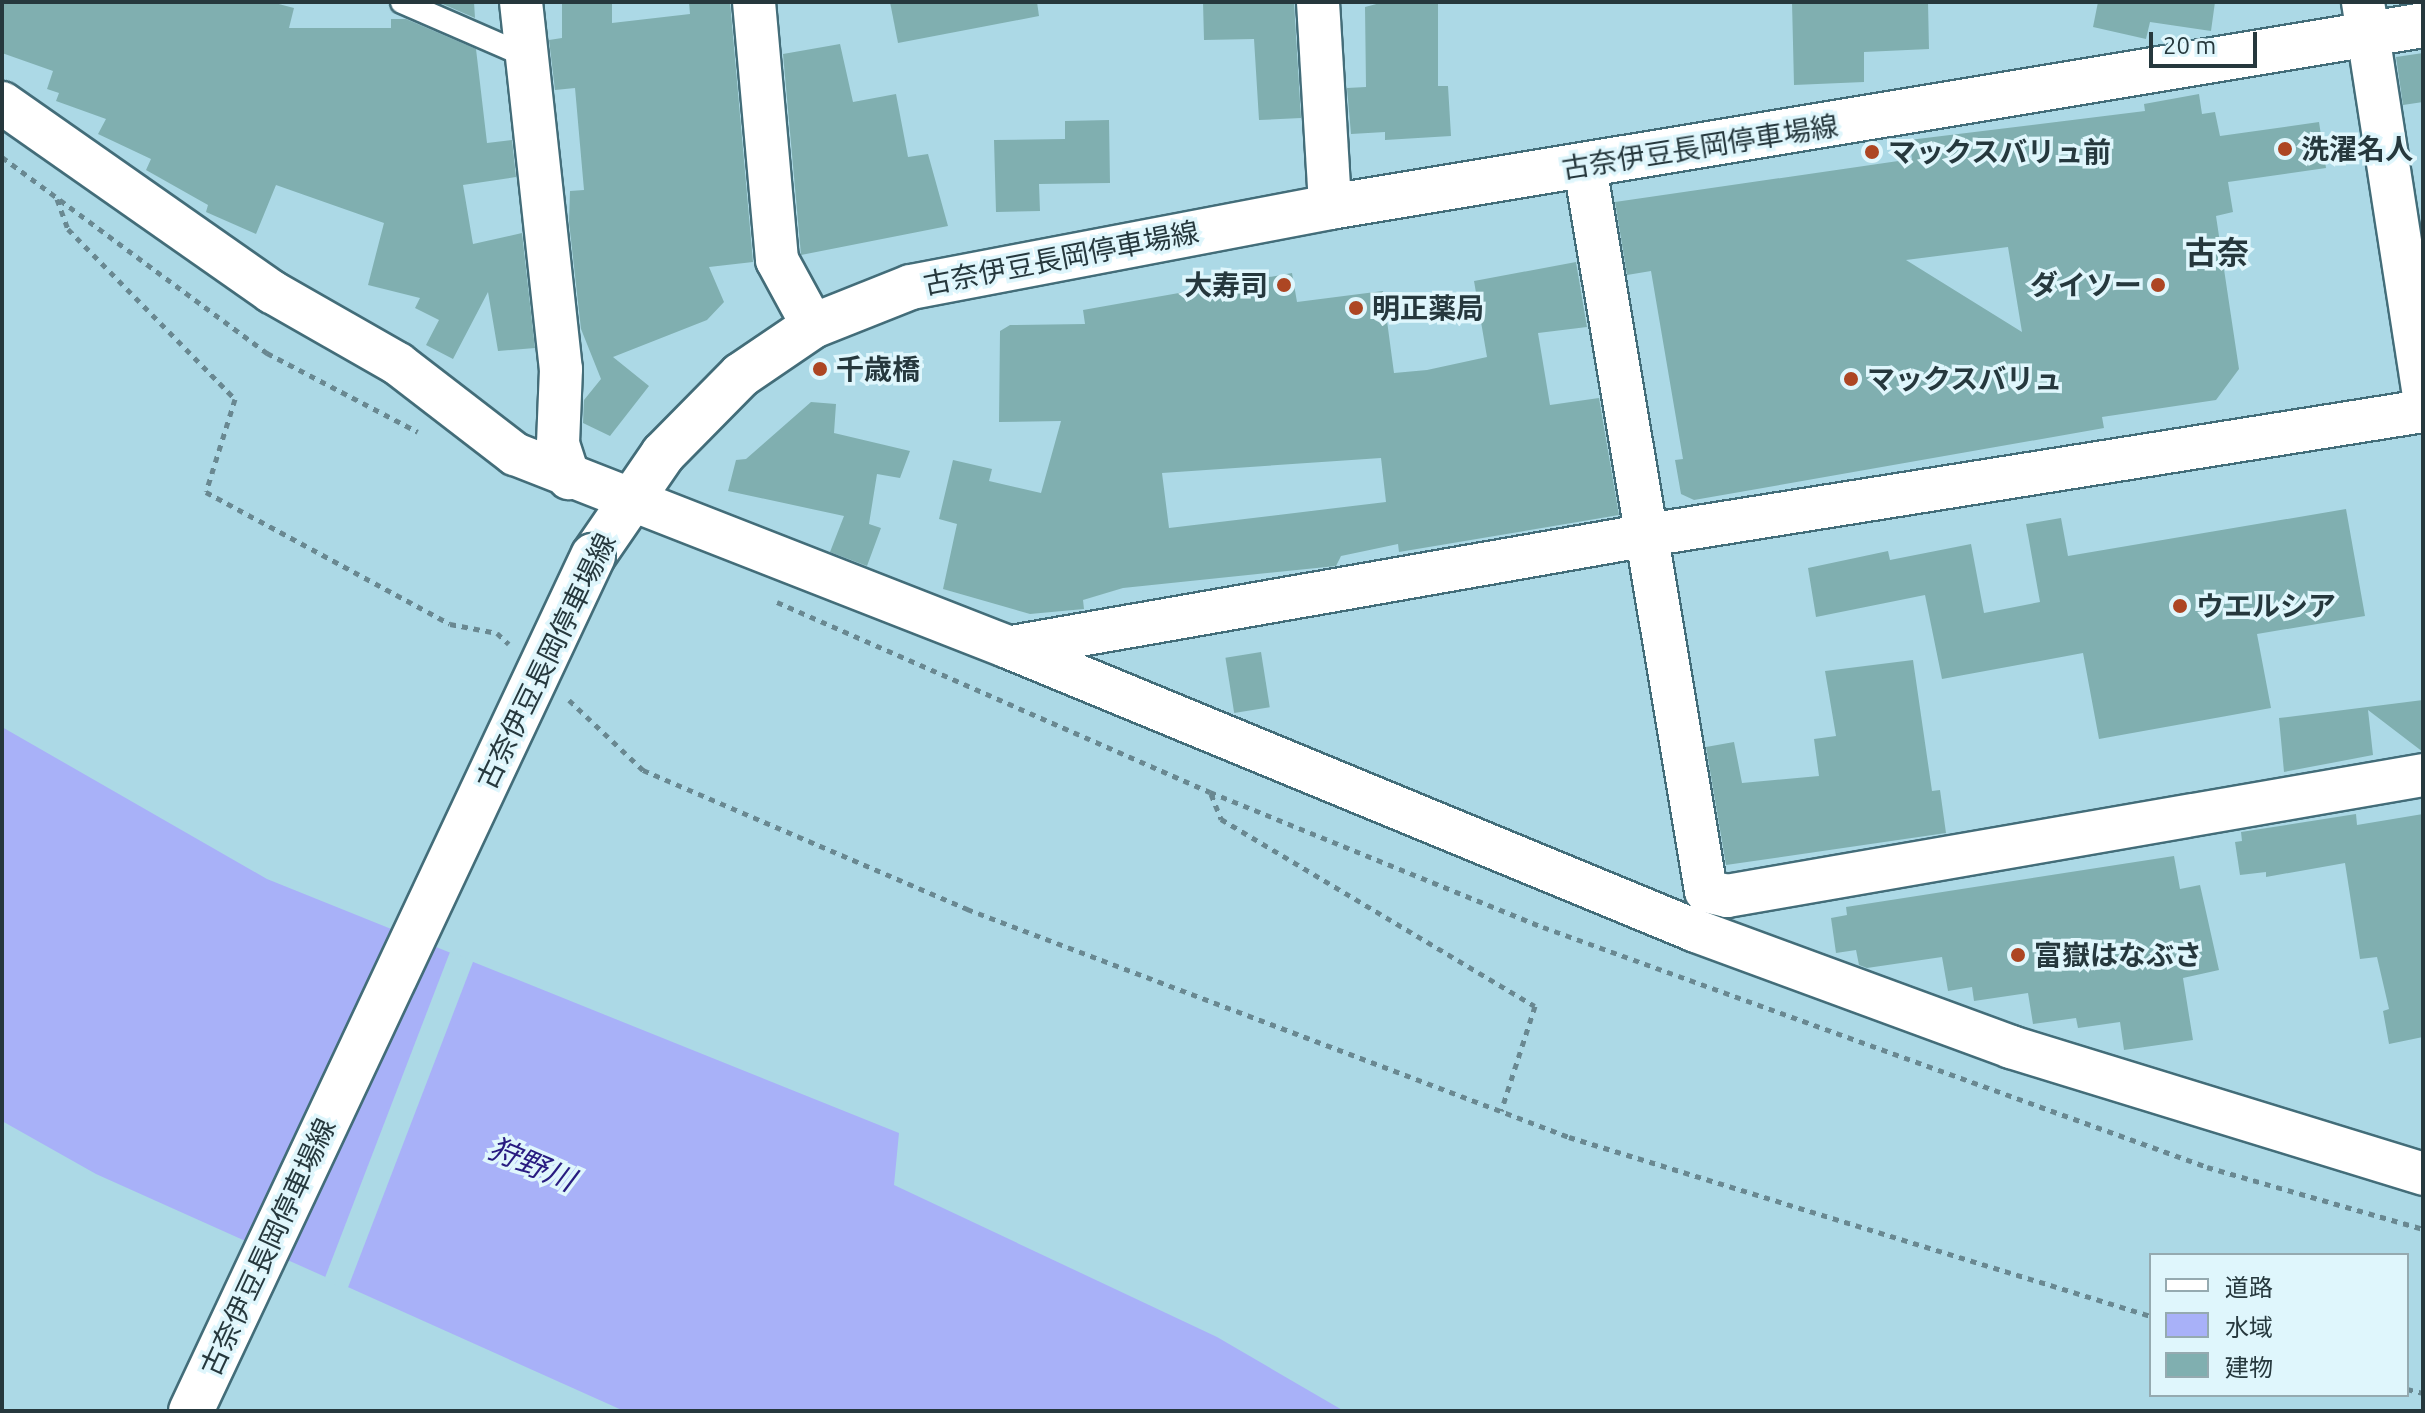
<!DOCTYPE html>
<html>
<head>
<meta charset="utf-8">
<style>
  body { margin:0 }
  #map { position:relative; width:2425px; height:1413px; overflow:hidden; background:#acd9e6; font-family:Ubuntu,"Noto Sans JP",sans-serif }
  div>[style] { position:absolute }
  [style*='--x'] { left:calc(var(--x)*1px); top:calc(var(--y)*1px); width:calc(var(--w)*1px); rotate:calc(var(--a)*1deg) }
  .water>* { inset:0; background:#a8b1f8 }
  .pier>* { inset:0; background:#acd9e6; transform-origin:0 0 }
  .building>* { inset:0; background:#80afb0; transform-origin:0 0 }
  .path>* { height:5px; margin-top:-2.5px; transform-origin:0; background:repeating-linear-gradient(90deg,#698891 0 6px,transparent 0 12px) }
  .roads { filter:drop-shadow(2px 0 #436d79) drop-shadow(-2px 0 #436d79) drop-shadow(0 2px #436d79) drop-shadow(0 -2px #436d79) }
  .lane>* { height:22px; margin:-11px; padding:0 11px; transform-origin:11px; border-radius:11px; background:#fff }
  .street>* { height:42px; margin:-21px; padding:0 21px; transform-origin:21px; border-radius:21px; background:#fff }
  .secondary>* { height:44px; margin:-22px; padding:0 22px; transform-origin:22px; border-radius:22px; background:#fff }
  .bridges { filter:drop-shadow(2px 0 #436d79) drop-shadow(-2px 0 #436d79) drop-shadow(0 2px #436d79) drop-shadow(0 -2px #436d79) }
  .secondary-bridge>* { height:44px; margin:-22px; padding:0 22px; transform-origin:22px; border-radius:22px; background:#fff }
  .dots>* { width:22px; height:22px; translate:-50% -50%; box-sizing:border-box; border:4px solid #dff6fc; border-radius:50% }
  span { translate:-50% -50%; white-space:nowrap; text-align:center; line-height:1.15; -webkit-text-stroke:7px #dff6fc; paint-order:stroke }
  .street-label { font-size:28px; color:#26383d }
  .poi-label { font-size:28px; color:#26383d; font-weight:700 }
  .left { translate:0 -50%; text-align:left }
  .right { translate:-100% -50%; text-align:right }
  .water-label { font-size:30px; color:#281b80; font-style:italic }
  .quarter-label { font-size:32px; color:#26383d; font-weight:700 }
  .frame { position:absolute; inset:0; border:4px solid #26383d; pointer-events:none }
  .legend { position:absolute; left:2149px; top:1253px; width:260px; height:144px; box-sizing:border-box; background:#dff6fc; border:2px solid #95aab0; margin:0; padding:10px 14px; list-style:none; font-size:24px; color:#26383d }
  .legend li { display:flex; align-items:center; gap:16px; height:40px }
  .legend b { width:40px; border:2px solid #95aab0 }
  .scale { position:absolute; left:2149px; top:32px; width:108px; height:36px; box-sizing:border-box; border:4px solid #26383d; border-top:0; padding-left:10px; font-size:24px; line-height:28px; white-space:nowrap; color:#26383d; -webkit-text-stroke:6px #dff6fc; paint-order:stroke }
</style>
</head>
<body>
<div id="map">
  <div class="water">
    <div style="clip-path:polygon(2px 727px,267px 879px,899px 1133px,894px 1185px,1217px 1337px,1344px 1411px,624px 1411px,96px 1174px,2px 1121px)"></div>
  </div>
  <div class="pier">
    <div style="left:450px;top:952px;width:25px;height:352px;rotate:21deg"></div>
  </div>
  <div class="building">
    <div style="clip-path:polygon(2px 2px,271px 2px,294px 8px,289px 28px,391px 28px,391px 19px,406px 19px,476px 49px,487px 143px,512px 140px,516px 177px,463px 185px,473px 244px,522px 233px,535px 348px,498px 351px,488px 292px,453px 359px,426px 345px,439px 320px,415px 308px,420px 298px,368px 285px,384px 223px,276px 185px,256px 234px,206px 212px,208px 205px,146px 170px,151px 159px,98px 134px,106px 119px,56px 101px,59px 93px,47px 89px,53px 71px,2px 53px)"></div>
    <div style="clip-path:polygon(438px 2px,474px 2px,475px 18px)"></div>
    <div style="clip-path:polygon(562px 2px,612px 2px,612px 23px,690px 14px,689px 2px,730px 2px,753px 262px,709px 267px,724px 302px,707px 320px,613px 357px,649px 386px,610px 436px,583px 423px,584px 400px,601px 379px,581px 329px,569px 222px,570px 191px,584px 190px,575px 88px,555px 90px,549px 40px,562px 38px)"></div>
    <div style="clip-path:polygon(890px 2px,1037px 2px,1039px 16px,898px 43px)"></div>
    <div style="clip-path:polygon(1203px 2px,1294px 2px,1301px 118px,1259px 120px,1254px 39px,1204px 40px)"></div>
    <div style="clip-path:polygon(1384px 2px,1438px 2px,1438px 86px,1448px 86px,1451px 136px,1385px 140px,1385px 132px,1351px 134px,1347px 88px,1366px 87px,1365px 7px)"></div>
    <div style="clip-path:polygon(1792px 2px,1928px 2px,1929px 49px,1864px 52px,1864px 82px,1794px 85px)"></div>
    <div style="clip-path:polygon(2098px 2px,2215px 2px,2211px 31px,2150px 22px,2146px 39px,2093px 27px)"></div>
    <div style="clip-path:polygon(840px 44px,853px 102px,896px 94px,908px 157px,928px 154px,948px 226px,801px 255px,783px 54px)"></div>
    <div style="clip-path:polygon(2423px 53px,2423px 102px,2403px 105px,2396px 57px)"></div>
    <div style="clip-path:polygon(evenodd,2199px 94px,2202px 114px,2215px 112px,2220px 136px,2319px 122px,2326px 168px,2228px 182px,2233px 212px,2216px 216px,2239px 369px,2216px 400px,2102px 417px,2104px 428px,1694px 500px,1681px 494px,1675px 460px,1683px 459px,1651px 271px,1627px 275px,1615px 202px,1912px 159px,1909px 140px,2145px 111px,2144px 104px,2199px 94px,2008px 247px,2022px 332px,1906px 260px,2008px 247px)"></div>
    <div style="clip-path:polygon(1109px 120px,1110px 183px,1039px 184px,1040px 211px,996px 212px,994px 140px,1065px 139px,1065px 121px)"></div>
    <div style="clip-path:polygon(evenodd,1576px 262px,1587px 327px,1538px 333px,1550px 405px,1599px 398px,1619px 515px,1399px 552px,1398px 544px,1341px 556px,1336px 566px,1123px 588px,1083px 600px,1084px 609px,1030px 614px,943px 589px,957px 524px,939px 519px,953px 460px,992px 469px,989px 481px,1041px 493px,1061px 421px,999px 422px,1000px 331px,1010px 325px,1085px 324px,1083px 310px,1292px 273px,1297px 302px,1383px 291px,1394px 373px,1427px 370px,1487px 357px,1474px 281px,1576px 262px,1381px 458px,1386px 502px,1169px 528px,1162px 473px,1381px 458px)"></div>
    <div style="clip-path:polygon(811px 402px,836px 404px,834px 433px,910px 451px,900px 478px,877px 474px,869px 524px,881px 528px,867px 566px,830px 552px,844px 516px,728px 491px,736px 460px,746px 459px)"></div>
    <div style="clip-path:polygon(2346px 509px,2365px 616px,2257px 634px,2271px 708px,2099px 739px,2083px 653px,1942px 679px,1925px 595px,1816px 617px,1808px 568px,1888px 551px,1890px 560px,1971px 544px,1984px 613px,2040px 602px,2026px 524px,2061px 518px,2068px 556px)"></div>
    <div style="left:1261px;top:652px;width:56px;height:36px;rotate:81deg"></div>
    <div style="clip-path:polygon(1913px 660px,1932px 791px,1940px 790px,1946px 833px,1726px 865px,1706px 747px,1734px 742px,1742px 783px,1819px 776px,1814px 739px,1836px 736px,1825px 671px)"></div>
    <div style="clip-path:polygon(2423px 700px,2423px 752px,2368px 710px,2373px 755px,2284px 772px,2279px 718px)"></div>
    <div style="clip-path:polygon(2356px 814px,2357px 825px,2423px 814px,2423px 1037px,2389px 1044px,2383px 1011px,2389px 1009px,2377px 957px,2360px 959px,2345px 863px,2266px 877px,2266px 872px,2240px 875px,2235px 842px,2242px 841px,2241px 832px)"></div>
    <div style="clip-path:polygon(2174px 856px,2180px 889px,2200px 885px,2219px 970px,2183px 978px,2193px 1040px,2124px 1050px,2120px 1022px,2078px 1028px,2076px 1018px,2033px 1024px,2028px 993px,1974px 1001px,1972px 987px,1948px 991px,1942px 957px,1867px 968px,1859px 965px,1856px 950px,1836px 953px,1831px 918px,1847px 915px,1846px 907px)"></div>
  </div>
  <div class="path">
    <div style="--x:2;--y:157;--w:330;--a:36.5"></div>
    <div style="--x:267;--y:353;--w:170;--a:27.6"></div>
    <div style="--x:57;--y:199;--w:32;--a:70"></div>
    <div style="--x:68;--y:229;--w:238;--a:45.5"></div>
    <div style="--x:235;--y:399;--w:97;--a:107.3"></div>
    <div style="--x:206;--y:492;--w:277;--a:28.4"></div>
    <div style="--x:450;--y:624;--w:48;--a:10.8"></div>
    <div style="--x:497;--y:633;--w:16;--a:43"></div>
    <div style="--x:777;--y:602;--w:473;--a:23.7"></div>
    <div style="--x:1210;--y:792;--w:359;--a:22.1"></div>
    <div style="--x:1543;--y:927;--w:706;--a:19.87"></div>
    <div style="--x:2207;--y:1167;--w:225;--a:16"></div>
    <div style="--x:569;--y:700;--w:102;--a:43.4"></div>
    <div style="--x:643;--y:770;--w:353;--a:23.2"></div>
    <div style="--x:967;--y:909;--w:644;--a:20.74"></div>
    <div style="--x:1569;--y:1137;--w:609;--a:17.1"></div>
    <div style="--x:1211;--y:794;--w:27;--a:68"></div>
    <div style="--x:1221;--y:819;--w:365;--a:30.8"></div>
    <div style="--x:1535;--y:1006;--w:110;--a:107.9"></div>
    <div style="--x:2407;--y:1389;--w:16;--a:14"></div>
  </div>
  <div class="roads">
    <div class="lane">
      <div style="--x:402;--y:2;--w:135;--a:23.5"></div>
    </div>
    <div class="street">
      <div style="--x:521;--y:2;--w:369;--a:83.8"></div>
      <div style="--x:561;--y:369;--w:75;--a:92.3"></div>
      <div style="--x:558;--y:444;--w:36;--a:72"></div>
      <div style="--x:754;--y:2;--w:259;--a:84.9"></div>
      <div style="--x:777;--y:260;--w:75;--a:61.4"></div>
      <div style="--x:1318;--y:2;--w:205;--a:86.6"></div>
      <div style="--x:2363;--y:2;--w:392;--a:81.2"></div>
      <div style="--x:2;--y:103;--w:330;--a:35"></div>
      <div style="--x:272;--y:292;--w:145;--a:29.7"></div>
      <div style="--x:398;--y:364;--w:148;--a:37.6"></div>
      <div style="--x:515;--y:454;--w:529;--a:21.38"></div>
      <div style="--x:1008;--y:647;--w:744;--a:22.43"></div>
      <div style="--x:1696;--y:931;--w:336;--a:20.2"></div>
      <div style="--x:2011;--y:1047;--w:431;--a:17.1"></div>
      <div style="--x:1585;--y:167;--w:734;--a:80.51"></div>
      <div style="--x:1706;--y:891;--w:22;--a:13"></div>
      <div style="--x:1727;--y:896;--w:706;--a:-9.86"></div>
      <div style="--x:1012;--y:647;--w:646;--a:-9.99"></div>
      <div style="--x:1648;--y:535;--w:785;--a:-9.09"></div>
    </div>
    <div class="secondary">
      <div style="--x:593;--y:556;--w:124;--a:-55.5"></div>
      <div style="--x:663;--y:454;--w:111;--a:-45.4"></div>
      <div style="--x:741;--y:375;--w:87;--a:-34.2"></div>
      <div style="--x:813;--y:326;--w:105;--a:-21.7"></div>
      <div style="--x:911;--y:287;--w:427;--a:-10.8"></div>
      <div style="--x:1330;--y:207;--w:1108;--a:-9.45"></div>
    </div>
  </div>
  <div class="bridges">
    <div class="secondary-bridge">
      <div style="--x:191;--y:1411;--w:945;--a:-64.82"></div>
    </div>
  </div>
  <div class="dots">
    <div style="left:2285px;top:149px;background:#ad4623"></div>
    <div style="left:1872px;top:152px;background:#ad4623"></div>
    <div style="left:1284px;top:285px;background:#ad4623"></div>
    <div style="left:2158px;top:285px;background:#ad4623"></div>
    <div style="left:1356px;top:308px;background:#ad4623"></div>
    <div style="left:820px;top:369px;background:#ad4623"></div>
    <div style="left:1851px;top:379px;background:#ad4623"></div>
    <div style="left:2180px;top:606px;background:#ad4623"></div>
    <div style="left:2018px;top:955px;background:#ad4623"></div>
  </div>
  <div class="street-label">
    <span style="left:1700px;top:147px;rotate:-9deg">古奈伊豆長岡停車場線</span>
    <span style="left:1061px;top:258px;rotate:-11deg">古奈伊豆長岡停車場線</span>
    <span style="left:546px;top:661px;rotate:-64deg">古奈伊豆長岡停車場線</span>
    <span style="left:268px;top:1247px;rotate:-65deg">古奈伊豆長岡停車場線</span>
  </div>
  <div class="poi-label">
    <span class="left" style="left:2301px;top:149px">洗濯名人</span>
    <span class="left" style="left:1888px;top:152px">マックスバリュ前</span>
    <span class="right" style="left:1268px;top:285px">大寿司</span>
    <span class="right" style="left:2142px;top:285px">ダイソー</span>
    <span class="left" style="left:1372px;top:308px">明正薬局</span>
    <span class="left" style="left:836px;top:369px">千歳橋</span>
    <span class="left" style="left:1867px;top:379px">マックスバリュ</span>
    <span class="left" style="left:2196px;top:606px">ウエルシア</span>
    <span class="left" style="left:2034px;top:955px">富嶽はなぶさ</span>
  </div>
  <div class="water-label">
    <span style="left:532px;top:1164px;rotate:23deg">狩野川</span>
  </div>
  <div class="quarter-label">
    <span style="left:2217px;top:252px">古奈</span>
  </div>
  <div class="frame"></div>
  <ul class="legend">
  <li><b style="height:10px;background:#fff"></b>道路</li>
  <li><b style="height:22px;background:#a8b1f8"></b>水域</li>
  <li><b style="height:22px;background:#80afb0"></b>建物</li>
  </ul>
  <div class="scale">20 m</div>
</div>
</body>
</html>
